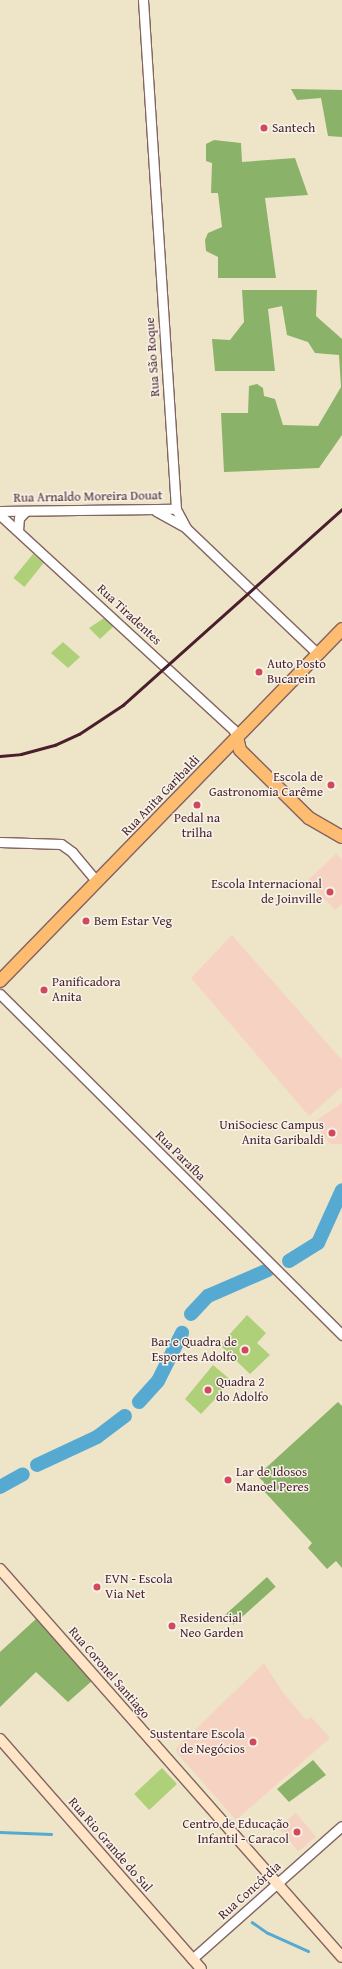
<!DOCTYPE html>
<html>
<head>
<meta charset="utf-8">
<style>
  body { margin:0 }
  #map { position:relative; width:342px; height:1969px; overflow:hidden; background:#eee5c9; font-family:"Gentium Book Plus",serif }
  div>[style] { position:absolute }
  [style*='--x'] { left:calc(var(--x)*1px); top:calc(var(--y)*1px); width:calc(var(--w)*1px); rotate:calc(var(--a)*1deg) }
  .built>* { inset:0; background:#f5d2c2; transform-origin:0 0 }
  .green>* { inset:0; background:#aed078; transform-origin:0 0 }
  .forest>* { inset:0; background:#8ab268; transform-origin:0 0 }
  .stream>* { height:2.5px; margin:-1.25px; padding:0 1.25px; transform-origin:1.25px; border-radius:1.25px; background:#56aad2 }
  .river>* { height:14px; margin:-7px; padding:0 7px; transform-origin:7px; border-radius:7px; background:#56aad2 }
  .roads { filter:drop-shadow(1px 0 #836462) drop-shadow(-1px 0 #836462) drop-shadow(0 1px #836462) drop-shadow(0 -1px #836462) }
  .tertiary>* { height:9px; margin:-4.5px; padding:0 4.5px; transform-origin:4.5px; border-radius:4.5px; background:#fff }
  .secondary>* { height:10px; margin:-5px; padding:0 5px; transform-origin:5px; border-radius:5px; background:#ffe4c6 }
  .primary>* { height:12px; margin:-6px; padding:0 6px; transform-origin:6px; border-radius:6px; background:#febc70 }
  .rail>* { height:2.5px; margin:-1.25px; padding:0 1.25px; transform-origin:1.25px; border-radius:1.25px; background:#4a1f2b }
  .dots>* { width:11px; height:11px; translate:-50% -50%; box-sizing:border-box; border:2px solid #f7f3e8; border-radius:50% }
  span { translate:-50% -50%; white-space:nowrap; text-align:center; line-height:1.15; -webkit-text-stroke:3px #f7f3e8; paint-order:stroke }
  .poi-label { font-size:13px; color:#4a1f2b }
  .left { translate:0 -50%; text-align:left }
  .right { translate:-100% -50%; text-align:right }
  .street-label { font-size:13px; color:#4a1f2b }
</style>
</head>
<body>
<div id="map">
  <div class="built">
    <div style="clip-path:polygon(336px 854px,342px 860px,342px 904px,335px 910px,307px 881px)"></div>
    <div style="clip-path:polygon(232px 935px,342px 1060px,342px 1087px,309px 1116px,191px 978px)"></div>
    <div style="clip-path:polygon(342px 1103px,342px 1144px,330px 1144px,314px 1122px)"></div>
    <div style="clip-path:polygon(264px 1663px,282px 1691px,306px 1720px,311px 1717px,330px 1738px,236px 1820px,177px 1753px,176px 1748px)"></div>
    <div style="left:296px;top:1813px;width:31px;height:23px;rotate:50deg"></div>
  </div>
  <div class="green">
    <div style="left:33px;top:554px;width:14px;height:31px;rotate:39deg"></div>
    <div style="clip-path:polygon(104px 618px,114px 626px,100px 639px,89px 628px)"></div>
    <div style="clip-path:polygon(63px 642px,80px 657px,68px 668px,51px 653px)"></div>
    <div style="clip-path:polygon(247px 1315px,266px 1333px,257px 1343px,270px 1355px,250px 1374px,220px 1345px)"></div>
    <div style="clip-path:polygon(213px 1365px,232px 1381px,201px 1414px,185px 1399px)"></div>
    <div style="left:162px;top:1768px;width:22px;height:38px;rotate:47deg"></div>
  </div>
  <div class="forest">
    <div style="clip-path:polygon(291px 89px,342px 90px,342px 137px,328px 136px,321px 98px,297px 100px)"></div>
    <div style="clip-path:polygon(214px 140px,241px 143px,242px 162px,295px 158px,308px 195px,265px 198px,276px 278px,218px 278px,218px 257px,206px 251px,205px 240px,208px 233px,222px 227px,218px 193px,211px 193px,212px 163px,206px 161px,206px 144px)"></div>
    <div style="clip-path:polygon(242px 290px,317px 290px,316px 316px,342px 339px,342px 435px,319px 468px,224px 472px,221px 413px,248px 413px,249px 386px,257px 384px,263px 388px,264px 396px,275px 399px,283px 425px,318px 426px,341px 387px,339px 355px,315px 353px,308px 342px,287px 335px,282px 306px,268px 309px,275px 371px,215px 371px,212px 339px,230px 340px,244px 322px)"></div>
    <div style="clip-path:polygon(338px 1402px,342px 1406px,342px 1568px,336px 1561px,327px 1569px,308px 1548px,312px 1543px,262px 1489px,264px 1482px,257px 1476px)"></div>
    <div style="left:267px;top:1577px;width:13px;height:57px;rotate:48deg"></div>
    <div style="clip-path:polygon(37px 1618px,93px 1680px,68px 1702px,36px 1672px,0 1707px,0 1652px)"></div>
    <div style="clip-path:polygon(313px 1760px,326px 1775px,289px 1802px,277px 1789px)"></div>
  </div>
  <div class="stream">
    <div style="--x:0;--y:1832;--w:51;--a:2.2"></div>
    <div style="--x:252;--y:1922;--w:19;--a:35"></div>
    <div style="--x:268;--y:1933;--w:44;--a:24.2"></div>
  </div>
  <div class="river">
    <div style="--x:289;--y:1261;--w:34;--a:-32"></div>
    <div style="--x:318;--y:1243;--w:58;--a:-65.6"></div>
    <div style="--x:191;--y:1314;--w:25;--a:-47"></div>
    <div style="--x:208;--y:1296;--w:65;--a:-23.4"></div>
    <div style="--x:139;--y:1402;--w:28;--a:-48"></div>
    <div style="--x:158;--y:1381;--w:54;--a:-63.4"></div>
    <div style="--x:37;--y:1465;--w:66;--a:-25"></div>
    <div style="--x:97;--y:1437;--w:35;--a:-37"></div>
    <div style="--x:0;--y:1487;--w:26;--a:-29"></div>
  </div>
  <div class="roads">
    <div class="tertiary">
      <div style="--x:143;--y:0;--w:510;--a:86.29"></div>
      <div style="--x:176;--y:509;--w:21;--a:62"></div>
      <div style="--x:186;--y:528;--w:182;--a:43.7"></div>
      <div style="--x:0;--y:511;--w:176;--a:-0.7"></div>
      <div style="--x:156;--y:511;--w:31;--a:29"></div>
      <div style="--x:0;--y:515;--w:316;--a:42.6"></div>
      <div style="--x:233;--y:729;--w:9;--a:63"></div>
      <div style="--x:18;--y:531;--w:13;--a:-86"></div>
      <div style="--x:19;--y:518;--w:10;--a:-45"></div>
      <div style="--x:0;--y:842;--w:61;--a:1.9"></div>
      <div style="--x:61;--y:844;--w:14;--a:36"></div>
      <div style="--x:72;--y:852;--w:39;--a:50"></div>
      <div style="--x:0;--y:994;--w:483;--a:44.9"></div>
      <div style="--x:192;--y:1959;--w:200;--a:-41.6"></div>
    </div>
    <div class="secondary">
      <div style="--x:0;--y:1569;--w:517;--a:48.61"></div>
      <div style="--x:0;--y:1739;--w:305;--a:48.8"></div>
    </div>
    <div class="primary">
      <div style="--x:237;--y:737;--w:13;--a:77"></div>
      <div style="--x:240;--y:750;--w:97;--a:44.6"></div>
      <div style="--x:309;--y:818;--w:38;--a:30"></div>
      <div style="--x:0;--y:981;--w:491;--a:-45.8"></div>
    </div>
  </div>
  <div class="rail">
    <div style="--x:0;--y:756;--w:21;--a:-5"></div>
    <div style="--x:21;--y:754;--w:35;--a:-15"></div>
    <div style="--x:55;--y:745;--w:26;--a:-25"></div>
    <div style="--x:79;--y:734;--w:53;--a:-33.4"></div>
    <div style="--x:123;--y:705;--w:294;--a:-41.8"></div>
  </div>
  <div class="dots">
    <div style="left:264px;top:128px;background:#d1495b"></div>
    <div style="left:259px;top:672px;background:#d1495b"></div>
    <div style="left:331px;top:785px;background:#d1495b"></div>
    <div style="left:197px;top:805px;background:#d1495b"></div>
    <div style="left:330px;top:892px;background:#d1495b"></div>
    <div style="left:86px;top:921px;background:#d1495b"></div>
    <div style="left:44px;top:990px;background:#d1495b"></div>
    <div style="left:332px;top:1133px;background:#d1495b"></div>
    <div style="left:245px;top:1350px;background:#d1495b"></div>
    <div style="left:208px;top:1390px;background:#d1495b"></div>
    <div style="left:228px;top:1480px;background:#d1495b"></div>
    <div style="left:97px;top:1587px;background:#d1495b"></div>
    <div style="left:172px;top:1626px;background:#d1495b"></div>
    <div style="left:253px;top:1742px;background:#d1495b"></div>
    <div style="left:297px;top:1832px;background:#d1495b"></div>
  </div>
  <div class="poi-label">
    <span class="left" style="left:272px;top:128px">Santech</span>
    <span class="left" style="left:267px;top:672px">Auto Posto<br>Bucarein</span>
    <span class="right" style="left:323px;top:785px">Escola de<br>Gastronomia Carême</span>
    <span style="left:197px;top:826px">Pedal na<br>trilha</span>
    <span class="right" style="left:322px;top:892px">Escola Internacional<br>de Joinville</span>
    <span class="left" style="left:94px;top:921px">Bem Estar Veg</span>
    <span class="left" style="left:52px;top:990px">Panificadora<br>Anita</span>
    <span class="right" style="left:324px;top:1133px">UniSociesc Campus<br>Anita Garibaldi</span>
    <span class="right" style="left:237px;top:1350px">Bar e Quadra de<br>Esportes Adolfo</span>
    <span class="left" style="left:216px;top:1390px">Quadra 2<br>do Adolfo</span>
    <span class="left" style="left:236px;top:1480px">Lar de Idosos<br>Manoel Peres</span>
    <span class="left" style="left:105px;top:1587px">EVN - Escola<br>Via Net</span>
    <span class="left" style="left:180px;top:1626px">Residencial<br>Neo Garden</span>
    <span class="right" style="left:245px;top:1742px">Sustentare Escola<br>de Negócios</span>
    <span class="right" style="left:289px;top:1832px">Centro de Educação<br>Infantil - Caracol</span>
  </div>
  <div class="street-label">
    <span style="left:153px;top:357px;rotate:-94deg">Rua São Roque</span>
    <span style="left:88px;top:497px;rotate:-1deg">Rua Arnaldo Moreira Douat</span>
    <span style="left:129px;top:615px;rotate:43deg">Rua Tiradentes</span>
    <span style="left:161px;top:796px;rotate:-46deg">Rua Anita Garibaldi</span>
    <span style="left:180px;top:1156px;rotate:45deg">Rua Paraíba</span>
    <span style="left:109px;top:1673px;rotate:49deg">Rua Coronel Santiago</span>
    <span style="left:110px;top:1845px;rotate:49deg">Rua Rio Grande do Sul</span>
    <span style="left:250px;top:1891px;rotate:-42deg">Rua Concórdia</span>
  </div>
</div>
</body>
</html>
